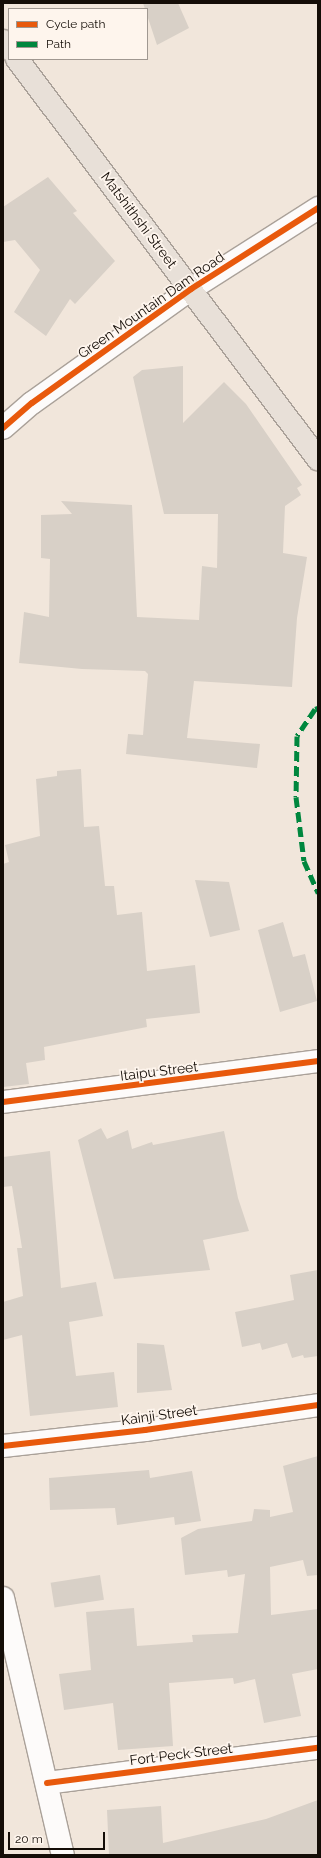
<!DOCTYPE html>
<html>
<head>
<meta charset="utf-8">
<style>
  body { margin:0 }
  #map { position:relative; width:321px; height:1858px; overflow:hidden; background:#f1e6db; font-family:Raleway,sans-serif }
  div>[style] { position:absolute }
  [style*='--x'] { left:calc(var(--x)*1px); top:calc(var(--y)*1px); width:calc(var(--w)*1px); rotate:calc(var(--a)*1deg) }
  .building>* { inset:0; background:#d8d0c7; transform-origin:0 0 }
  .roads { filter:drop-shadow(1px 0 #aaa199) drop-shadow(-1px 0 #aaa199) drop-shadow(0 1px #aaa199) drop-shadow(0 -1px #aaa199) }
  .minor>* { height:22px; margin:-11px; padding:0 11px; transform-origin:11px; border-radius:11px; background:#fdfbfa }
  .major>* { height:22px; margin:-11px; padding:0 11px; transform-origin:11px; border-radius:11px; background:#e8e0d8 }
  .quiet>* { height:5px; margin-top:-2.5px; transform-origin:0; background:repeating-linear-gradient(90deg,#00873e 0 10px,transparent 0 15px) }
  .cycleway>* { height:6px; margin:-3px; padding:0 3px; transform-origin:3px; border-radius:3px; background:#e8590c }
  span { translate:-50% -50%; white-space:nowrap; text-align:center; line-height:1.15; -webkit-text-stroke:3.5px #fef5ed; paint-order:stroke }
  .street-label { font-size:14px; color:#140d07 }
  .frame { position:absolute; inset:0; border:4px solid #140d07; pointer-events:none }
  .legend { position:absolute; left:8px; top:8px; width:140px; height:52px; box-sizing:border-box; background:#fef5ed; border:1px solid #a09891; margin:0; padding:5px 7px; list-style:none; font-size:12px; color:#140d07 }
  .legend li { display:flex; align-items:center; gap:8px; height:20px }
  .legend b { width:20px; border:1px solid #a09891 }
  .scale { position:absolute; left:8px; top:1832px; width:97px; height:18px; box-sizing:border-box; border:2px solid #140d07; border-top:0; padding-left:5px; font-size:12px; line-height:14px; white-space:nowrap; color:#140d07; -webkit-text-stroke:3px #fef5ed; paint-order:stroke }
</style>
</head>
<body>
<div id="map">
  <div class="building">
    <div style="clip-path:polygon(143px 3px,178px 3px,189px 28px,157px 45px)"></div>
    <div style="clip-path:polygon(48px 177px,77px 211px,73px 213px,115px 261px,75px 304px,70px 299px,46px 336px,14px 312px,40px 270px,15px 240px,3px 242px,3px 207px)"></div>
    <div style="clip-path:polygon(183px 366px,183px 423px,224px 382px,246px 404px,302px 485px,297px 488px,301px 495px,285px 506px,283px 553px,307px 557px,297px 618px,292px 687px,194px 681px,187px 738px,260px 744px,257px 768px,126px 754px,128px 734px,143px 735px,148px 674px,145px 671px,82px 669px,19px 663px,24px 612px,49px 617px,50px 559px,41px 558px,41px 515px,72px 514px,61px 501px,132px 505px,137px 617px,199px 620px,202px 566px,217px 568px,218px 514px,164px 514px,133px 377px,142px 370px)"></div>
    <div style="clip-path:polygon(81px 769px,84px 827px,99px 826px,105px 886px,114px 886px,117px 915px,142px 912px,147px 971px,195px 965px,200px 1013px,146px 1019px,147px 1027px,44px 1047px,45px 1060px,26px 1063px,29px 1084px,3px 1087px,3px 864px,9px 862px,5px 845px,40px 836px,36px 779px,57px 776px,57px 771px)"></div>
    <div style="clip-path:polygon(195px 880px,229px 882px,240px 930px,210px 937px)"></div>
    <div style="clip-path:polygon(283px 922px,293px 957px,305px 954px,317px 1001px,280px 1012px,258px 930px)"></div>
    <div style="clip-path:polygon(101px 1128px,107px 1139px,128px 1130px,132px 1149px,152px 1142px,153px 1145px,224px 1131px,238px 1198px,249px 1231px,203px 1240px,210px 1270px,114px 1279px,78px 1140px)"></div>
    <div style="clip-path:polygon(50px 1151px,61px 1288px,96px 1282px,103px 1316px,69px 1322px,76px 1376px,114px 1372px,118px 1407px,30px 1416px,22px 1335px,3px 1340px,3px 1302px,23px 1296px,17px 1248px,22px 1248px,12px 1186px,3px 1187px,3px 1157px)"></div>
    <div style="clip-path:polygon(318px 1270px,318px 1356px,304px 1358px,303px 1355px,292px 1358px,287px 1343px,262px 1350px,260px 1343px,242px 1347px,235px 1312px,294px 1300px,290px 1275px)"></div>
    <div style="clip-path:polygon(137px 1343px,164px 1345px,172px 1390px,137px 1393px)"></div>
    <div style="clip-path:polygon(318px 1456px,318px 1575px,307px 1576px,303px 1560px,270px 1567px,271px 1615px,318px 1609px,318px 1669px,292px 1674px,301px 1716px,264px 1723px,255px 1679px,234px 1684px,233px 1678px,169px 1683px,173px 1746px,118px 1750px,113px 1703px,64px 1710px,59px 1674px,91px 1670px,86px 1612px,134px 1608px,137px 1646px,193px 1642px,192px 1635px,238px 1633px,245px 1574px,228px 1577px,227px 1570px,185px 1575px,181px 1538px,198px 1529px,252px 1521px,254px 1509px,270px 1510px,270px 1517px,293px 1512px,283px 1466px)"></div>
    <div style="clip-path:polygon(149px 1470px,150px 1478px,192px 1471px,201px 1521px,175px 1525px,174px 1517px,117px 1525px,115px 1508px,50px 1510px,49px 1478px)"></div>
    <div style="left:100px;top:1575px;width:25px;height:50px;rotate:81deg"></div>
    <div style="clip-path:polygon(318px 1800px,318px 1855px,109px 1855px,107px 1810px,161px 1806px,163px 1843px,266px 1819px)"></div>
  </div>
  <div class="roads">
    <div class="minor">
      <div style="--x:3;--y:428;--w:38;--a:-41"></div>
      <div style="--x:32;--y:403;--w:196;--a:-35.6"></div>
      <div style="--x:191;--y:289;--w:151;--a:-32.5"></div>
      <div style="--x:3;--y:1102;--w:318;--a:-7.4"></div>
      <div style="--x:3;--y:1446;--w:143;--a:-6.4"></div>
      <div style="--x:145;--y:1430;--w:175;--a:-8.2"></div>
      <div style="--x:3;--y:1598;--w:264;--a:76.9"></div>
      <div style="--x:47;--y:1783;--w:273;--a:-7.4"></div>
    </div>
    <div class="major">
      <div style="--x:3;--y:41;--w:10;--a:53"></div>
      <div style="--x:17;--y:59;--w:501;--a:53.04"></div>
    </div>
  </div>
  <div class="quiet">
    <div style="--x:318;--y:708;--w:3;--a:162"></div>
    <div style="--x:315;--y:709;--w:32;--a:124"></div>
    <div style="--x:297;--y:736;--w:61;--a:90.9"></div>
    <div style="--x:296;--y:797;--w:64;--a:82.9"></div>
    <div style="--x:304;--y:861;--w:35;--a:66"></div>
  </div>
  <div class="cycleway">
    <div style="--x:3;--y:428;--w:38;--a:-41"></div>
    <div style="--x:32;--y:403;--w:196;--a:-35.6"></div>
    <div style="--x:191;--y:289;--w:151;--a:-32.5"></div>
    <div style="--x:3;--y:1102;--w:318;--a:-7.4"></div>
    <div style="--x:3;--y:1446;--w:143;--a:-6.4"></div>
    <div style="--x:145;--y:1430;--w:175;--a:-8.2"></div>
    <div style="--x:47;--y:1783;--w:273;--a:-7.4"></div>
  </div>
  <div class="street-label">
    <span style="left:139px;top:220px;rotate:53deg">Matshithshi Street</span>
    <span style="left:151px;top:305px;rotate:-35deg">Green Mountain Dam Road</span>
    <span style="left:159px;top:1071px;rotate:-7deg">Itaipu Street</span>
    <span style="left:159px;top:1415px;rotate:-8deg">Kainji Street</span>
    <span style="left:181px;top:1754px;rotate:-7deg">Fort Peck Street</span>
  </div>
  <div class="frame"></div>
  <ul class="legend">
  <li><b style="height:5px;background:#e8590c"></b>Cycle path</li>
  <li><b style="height:5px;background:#00873e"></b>Path</li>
  </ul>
  <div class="scale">20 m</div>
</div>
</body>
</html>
